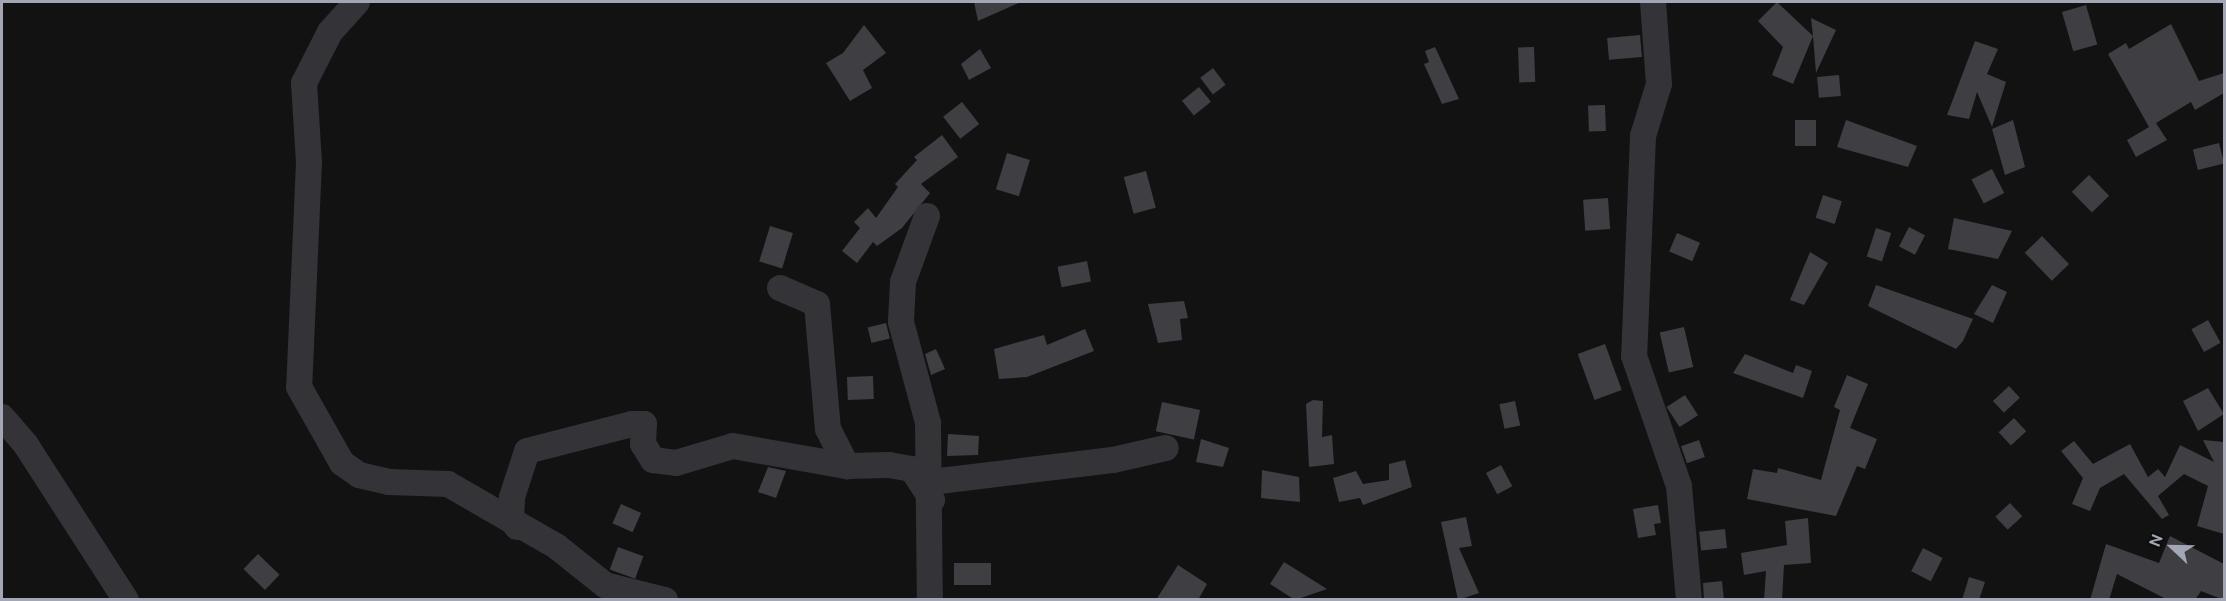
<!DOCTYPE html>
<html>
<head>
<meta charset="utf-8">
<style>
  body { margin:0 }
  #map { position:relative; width:2226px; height:601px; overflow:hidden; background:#121213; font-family:Ubuntu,sans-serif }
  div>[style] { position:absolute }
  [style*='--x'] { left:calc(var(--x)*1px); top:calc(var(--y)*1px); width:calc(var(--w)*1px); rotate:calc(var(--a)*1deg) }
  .building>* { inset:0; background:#3e3e43; transform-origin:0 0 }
  .minor>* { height:26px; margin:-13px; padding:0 13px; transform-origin:13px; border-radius:13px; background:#333338 }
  span { translate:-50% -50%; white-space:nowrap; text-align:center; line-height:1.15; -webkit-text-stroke:6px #0d0d0e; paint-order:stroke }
  .frame { position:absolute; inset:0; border:3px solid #a3a6b4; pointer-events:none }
  .north { position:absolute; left:2142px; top:517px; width:60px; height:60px; -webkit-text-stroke:4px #0d0d0e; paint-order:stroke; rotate:292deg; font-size:16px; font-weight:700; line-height:24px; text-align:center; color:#a3a6b4 }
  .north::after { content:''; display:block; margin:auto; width:21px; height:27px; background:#a3a6b4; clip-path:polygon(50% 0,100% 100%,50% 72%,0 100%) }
</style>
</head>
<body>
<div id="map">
  <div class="building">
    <div style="clip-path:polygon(974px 2px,1021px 2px,978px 21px)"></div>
    <div style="clip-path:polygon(1777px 2px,1813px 36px,1811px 18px,1836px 30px,1816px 73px,1813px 36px,1793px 84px,1772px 75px,1783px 47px,1758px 21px)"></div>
    <div style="left:2086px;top:5px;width:41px;height:25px;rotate:74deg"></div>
    <div style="clip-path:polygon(2171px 24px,2199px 81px,2224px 73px,2224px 93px,2195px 110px,2191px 102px,2156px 123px,2167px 140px,2136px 157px,2127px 140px,2149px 127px,2108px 54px,2126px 43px,2129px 49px)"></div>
    <div style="clip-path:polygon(864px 25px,886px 53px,863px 70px,872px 88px,850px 101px,826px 63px,843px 53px)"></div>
    <div style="left:1640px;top:35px;width:22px;height:33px;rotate:85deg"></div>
    <div style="clip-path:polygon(1975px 41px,1998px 49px,1987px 74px,2006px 82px,1992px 127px,1977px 92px,1969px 119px,1947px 115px)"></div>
    <div style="clip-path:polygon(1435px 47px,1459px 99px,1442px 104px,1424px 64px,1429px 62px,1425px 51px)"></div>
    <div style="left:1534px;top:47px;width:35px;height:16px;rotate:88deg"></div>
    <div style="clip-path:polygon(980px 49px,991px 68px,969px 80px,961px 64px)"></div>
    <div style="left:1213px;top:68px;width:21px;height:16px;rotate:53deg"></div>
    <div style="left:1839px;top:75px;width:21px;height:22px;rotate:85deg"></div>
    <div style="left:1199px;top:87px;width:19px;height:22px;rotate:51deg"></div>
    <div style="left:962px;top:102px;width:28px;height:24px;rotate:52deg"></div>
    <div style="left:1605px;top:105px;width:26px;height:17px;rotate:88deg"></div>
    <div style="left:1795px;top:120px;width:21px;height:26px"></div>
    <div style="clip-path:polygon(1846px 120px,1917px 146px,1908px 167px,1837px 147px)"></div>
    <div style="clip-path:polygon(2013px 120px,2025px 167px,2005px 175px,1992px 129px)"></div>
    <div style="clip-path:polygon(942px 135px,958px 157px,921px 184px,930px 193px,902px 228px,877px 246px,873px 242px,857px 263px,842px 251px,860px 228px,854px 222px,868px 208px,876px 218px,898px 187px,895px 184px,917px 160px,914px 157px)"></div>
    <div style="left:2219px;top:143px;width:21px;height:27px;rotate:76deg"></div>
    <div style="left:1007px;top:153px;width:24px;height:38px;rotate:17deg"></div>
    <div style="left:1992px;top:169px;width:27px;height:23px;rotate:63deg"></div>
    <div style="left:1146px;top:171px;width:38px;height:23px;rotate:75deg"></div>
    <div style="left:2089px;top:175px;width:29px;height:24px;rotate:46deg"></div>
    <div style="left:1823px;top:195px;width:20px;height:24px;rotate:18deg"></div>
    <div style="left:1608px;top:198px;width:31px;height:25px;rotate:86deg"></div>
    <div style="clip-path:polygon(1954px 218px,2012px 231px,1998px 259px,1948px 249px)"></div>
    <div style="left:770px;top:226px;width:24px;height:37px;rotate:17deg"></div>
    <div style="left:1909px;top:227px;width:18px;height:22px;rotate:27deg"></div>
    <div style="left:1876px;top:228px;width:16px;height:30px;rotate:18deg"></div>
    <div style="left:1677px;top:233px;width:25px;height:20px;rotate:23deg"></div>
    <div style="left:2042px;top:236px;width:39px;height:24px;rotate:46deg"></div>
    <div style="clip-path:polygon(1810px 252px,1828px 263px,1804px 305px,1790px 300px)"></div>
    <div style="left:1087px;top:261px;width:21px;height:30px;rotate:79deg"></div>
    <div style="clip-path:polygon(1876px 285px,1973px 319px,1963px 341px,1956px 349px,1868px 306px)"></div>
    <div style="clip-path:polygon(1992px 285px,2007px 292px,1993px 323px,1974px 314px)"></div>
    <div style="clip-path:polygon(1184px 301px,1188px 318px,1180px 319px,1182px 340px,1158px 343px,1148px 304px)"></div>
    <div style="left:2208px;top:320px;width:26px;height:19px;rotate:61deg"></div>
    <div style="left:886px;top:323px;width:16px;height:19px;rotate:76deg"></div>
    <div style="left:1684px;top:327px;width:41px;height:25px;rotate:77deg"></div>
    <div style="clip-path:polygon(1085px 329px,1094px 351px,1027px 377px,999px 379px,994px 349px,1044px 335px,1047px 345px)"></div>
    <div style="left:1605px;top:344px;width:49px;height:29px;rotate:70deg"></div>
    <div style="clip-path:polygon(936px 349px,945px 369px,931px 375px,925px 354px)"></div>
    <div style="clip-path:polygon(1745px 354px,1793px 373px,1796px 365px,1812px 371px,1803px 398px,1733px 373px)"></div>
    <div style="clip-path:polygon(1847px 375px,1868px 384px,1850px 428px,1877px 439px,1865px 469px,1857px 466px,1836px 516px,1747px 499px,1753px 469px,1777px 473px,1778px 468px,1821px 480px,1840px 410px,1834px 407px)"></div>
    <div style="left:873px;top:376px;width:23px;height:26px;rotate:88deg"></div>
    <div style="left:2009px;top:386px;width:16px;height:22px;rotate:47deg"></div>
    <div style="clip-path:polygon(2208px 388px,2224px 414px,2198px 431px,2183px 401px)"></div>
    <div style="left:1685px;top:395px;width:24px;height:22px;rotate:57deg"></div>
    <div style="clip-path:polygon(1313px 400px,1323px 401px,1322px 437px,1332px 435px,1334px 464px,1309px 467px,1306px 404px)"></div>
    <div style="left:1515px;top:401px;width:25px;height:16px;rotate:78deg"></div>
    <div style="left:1162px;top:402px;width:39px;height:30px;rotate:12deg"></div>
    <div style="left:2014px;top:418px;width:18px;height:21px;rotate:47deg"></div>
    <div style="clip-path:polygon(948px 434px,979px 436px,978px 455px,947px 456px)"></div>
    <div style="clip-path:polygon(1201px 439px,1229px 448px,1223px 467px,1196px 462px)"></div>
    <div style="left:1699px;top:440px;width:18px;height:19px;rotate:71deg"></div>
    <div style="clip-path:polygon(2203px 440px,2224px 442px,2224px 534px,2197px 526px,2208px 486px,2184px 474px,2158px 496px,2169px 515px,2162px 519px,2124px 474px,2100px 488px,2090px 511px,2072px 504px,2083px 478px,2061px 451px,2074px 441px,2093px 464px,2130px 444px,2148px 477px,2158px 469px,2165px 477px,2180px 445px,2214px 462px)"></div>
    <div style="clip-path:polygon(1405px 460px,1412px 487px,1363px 505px,1360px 498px,1339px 502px,1333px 478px,1356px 471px,1363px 484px,1389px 480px,1389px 464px)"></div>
    <div style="left:1501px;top:465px;width:24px;height:17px;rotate:62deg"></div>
    <div style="clip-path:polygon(768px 467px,786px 471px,776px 498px,758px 492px)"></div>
    <div style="clip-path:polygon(1262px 470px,1299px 477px,1300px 502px,1261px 498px)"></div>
    <div style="left:2010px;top:503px;width:18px;height:20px;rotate:47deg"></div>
    <div style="left:621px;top:504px;width:22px;height:21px;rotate:24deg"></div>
    <div style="clip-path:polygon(1658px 505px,1661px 523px,1654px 524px,1656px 535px,1638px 538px,1633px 509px)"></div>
    <div style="clip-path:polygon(1466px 517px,1472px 546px,1459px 548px,1479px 593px,1458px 600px,1441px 522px)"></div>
    <div style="clip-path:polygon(1808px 518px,1811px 563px,1784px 565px,1782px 600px,1764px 600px,1766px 571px,1744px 575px,1741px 553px,1787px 545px,1785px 521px)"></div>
    <div style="left:1725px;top:529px;width:19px;height:26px;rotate:84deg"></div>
    <div style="clip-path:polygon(2170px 536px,2224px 564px,2224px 600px,2201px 591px,2195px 600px,2168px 600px,2117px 574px,2109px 600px,2090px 600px,2106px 544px,2159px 563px)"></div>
    <div style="left:618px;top:547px;width:27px;height:24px;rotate:20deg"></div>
    <div style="left:1923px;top:548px;width:22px;height:26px;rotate:27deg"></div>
    <div style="left:258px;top:554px;width:30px;height:21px;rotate:44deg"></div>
    <div style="clip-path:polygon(1284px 562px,1327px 589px,1295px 600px,1270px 584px)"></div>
    <div style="left:954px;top:563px;width:37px;height:22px"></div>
    <div style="clip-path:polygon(1178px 565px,1207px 584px,1198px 600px,1156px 600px)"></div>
    <div style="clip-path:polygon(1969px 577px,1985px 582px,1979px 600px,1962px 600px)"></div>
    <div style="clip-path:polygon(1722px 581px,1724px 600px,1704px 600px,1703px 583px)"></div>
  </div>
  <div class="minor">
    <div style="--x:357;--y:2;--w:40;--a:132"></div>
    <div style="--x:330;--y:32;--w:57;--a:117"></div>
    <div style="--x:304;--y:83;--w:79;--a:86.4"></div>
    <div style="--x:309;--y:162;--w:225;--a:92.5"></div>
    <div style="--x:299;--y:387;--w:87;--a:60.5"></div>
    <div style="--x:342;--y:463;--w:21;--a:35"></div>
    <div style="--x:359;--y:475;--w:31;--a:13"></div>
    <div style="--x:389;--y:482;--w:59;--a:1.9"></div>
    <div style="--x:448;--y:484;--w:125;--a:29.9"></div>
    <div style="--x:556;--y:546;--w:63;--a:38.5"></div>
    <div style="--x:605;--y:585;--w:62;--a:14"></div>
    <div style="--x:1653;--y:2;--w:82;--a:85.8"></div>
    <div style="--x:1659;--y:84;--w:54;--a:107.1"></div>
    <div style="--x:1643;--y:136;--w:220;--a:92.3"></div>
    <div style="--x:1634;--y:356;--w:138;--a:70.9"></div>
    <div style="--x:1679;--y:486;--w:114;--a:85"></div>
    <div style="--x:927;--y:216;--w:70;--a:110"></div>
    <div style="--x:903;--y:282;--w:40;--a:92.9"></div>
    <div style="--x:901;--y:322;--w:105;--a:75"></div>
    <div style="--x:928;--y:423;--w:177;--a:89.4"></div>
    <div style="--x:780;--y:288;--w:40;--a:23.4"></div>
    <div style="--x:817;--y:304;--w:125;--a:85"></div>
    <div style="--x:828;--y:429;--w:42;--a:62.8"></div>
    <div style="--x:2;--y:417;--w:37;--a:49"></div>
    <div style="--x:26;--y:445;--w:184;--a:57.2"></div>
    <div style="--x:931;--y:482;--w:183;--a:-6.9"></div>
    <div style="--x:1113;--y:460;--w:54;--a:-12.8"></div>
    <div style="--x:517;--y:527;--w:10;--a:-127"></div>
    <div style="--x:511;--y:519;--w:22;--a:-87"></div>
    <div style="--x:512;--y:497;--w:48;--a:-71.9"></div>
    <div style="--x:527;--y:451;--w:108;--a:-14.4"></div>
    <div style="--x:632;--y:424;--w:12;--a:0"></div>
    <div style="--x:644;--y:424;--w:20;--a:93"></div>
    <div style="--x:643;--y:444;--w:19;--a:58"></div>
    <div style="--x:653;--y:460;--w:23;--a:7"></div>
    <div style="--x:676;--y:463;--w:59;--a:-16.6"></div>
    <div style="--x:733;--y:446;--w:116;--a:10"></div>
    <div style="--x:847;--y:466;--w:42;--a:-1.4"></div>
    <div style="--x:889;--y:465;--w:23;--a:10"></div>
    <div style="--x:912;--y:469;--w:37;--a:57"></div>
  </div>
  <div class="frame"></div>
  <div class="north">N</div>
</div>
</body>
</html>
